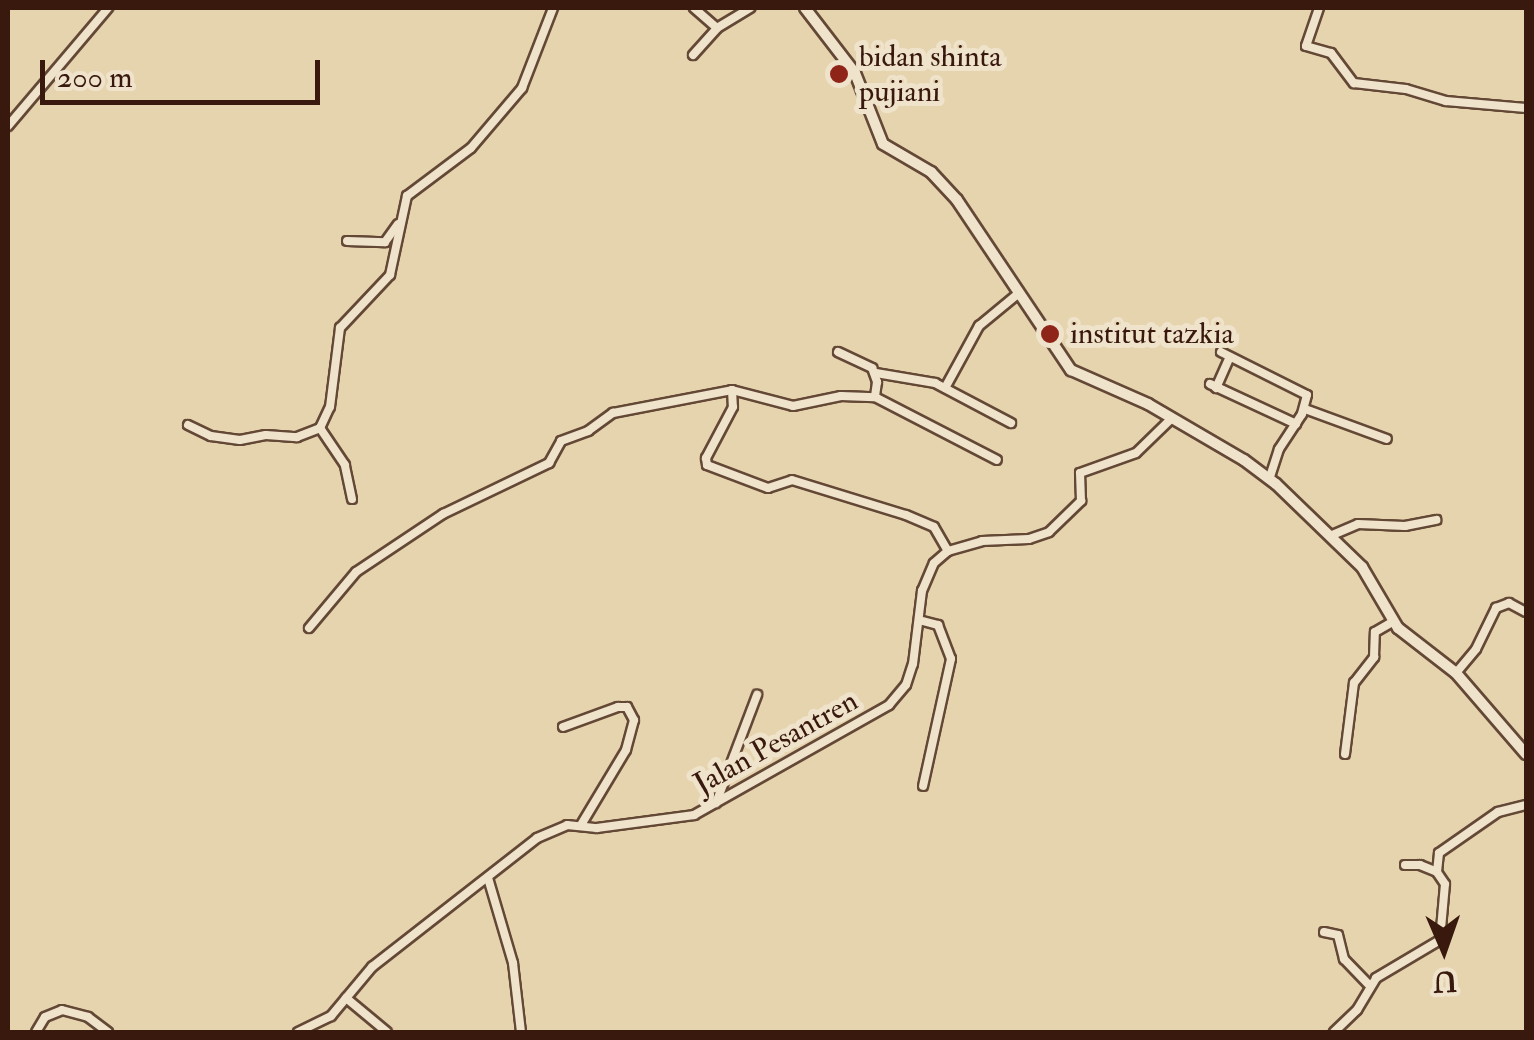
<!DOCTYPE html>
<html>
<head>
<meta charset="utf-8">
<style>
  body { margin:0 }
  #map { position:relative; width:1534px; height:1040px; overflow:hidden; background:#e6d4af; font-family:"IM FELL Double Pica",serif }
  div>[style] { position:absolute }
  [style*='--x'] { left:calc(var(--x)*1px); top:calc(var(--y)*1px); width:calc(var(--w)*1px); rotate:calc(var(--a)*1deg) }
  .roads { filter:drop-shadow(2px 0 #644836) drop-shadow(-2px 0 #644836) drop-shadow(0 2px #644836) drop-shadow(0 -2px #644836) }
  .minor>* { height:8px; margin:-4px; padding:0 4px; transform-origin:4px; border-radius:4px; background:#efe3cb }
  .tertiary>* { height:10px; margin:-5px; padding:0 5px; transform-origin:5px; border-radius:5px; background:#efe3cb }
  .dots>* { width:28px; height:28px; translate:-50% -50%; box-sizing:border-box; border:5px solid #efe3cb; border-radius:50% }
  span { translate:-50% -50%; white-space:nowrap; text-align:center; line-height:1.15; -webkit-text-stroke:10px #efe3cb; paint-order:stroke }
  .poi-label { font-size:30px; color:#39190e }
  .left { translate:0 -50%; text-align:left }
  .street-label { font-size:30px; color:#39190e }
  .frame { position:absolute; inset:0; border:10px solid #39190e; pointer-events:none }
  .north { position:absolute; left:1394px; top:900px; width:100px; height:100px; -webkit-text-stroke:8px #efe3cb; paint-order:stroke; rotate:178deg; font-size:28px; font-weight:700; line-height:40px; text-align:center; color:#39190e }
  .north::after { content:''; display:block; margin:auto; width:35px; height:45px; background:#39190e; clip-path:polygon(50% 0,100% 100%,50% 72%,0 100%) }
  .scale { position:absolute; left:40px; top:60px; width:280px; height:45px; box-sizing:border-box; border:5px solid #39190e; border-top:0; padding-left:12px; font-size:30px; line-height:35px; white-space:nowrap; color:#39190e; -webkit-text-stroke:8px #efe3cb; paint-order:stroke }
</style>
</head>
<body>
<div id="map">
  <div class="roads">
    <div class="minor">
      <div style="--x:694;--y:8;--w:30;--a:41"></div>
      <div style="--x:1319;--y:8;--w:40;--a:108.9"></div>
      <div style="--x:1306;--y:46;--w:26;--a:16"></div>
      <div style="--x:1331;--y:53;--w:38;--a:53"></div>
      <div style="--x:1354;--y:83;--w:52;--a:6.6"></div>
      <div style="--x:1406;--y:89;--w:42;--a:16.7"></div>
      <div style="--x:1446;--y:101;--w:80;--a:5"></div>
      <div style="--x:693;--y:55;--w:36;--a:-48"></div>
      <div style="--x:717;--y:28;--w:39;--a:-31"></div>
      <div style="--x:8;--y:126;--w:155;--a:-49.7"></div>
      <div style="--x:347;--y:241;--w:38;--a:2"></div>
      <div style="--x:385;--y:242;--w:22;--a:-54"></div>
      <div style="--x:838;--y:352;--w:38;--a:25"></div>
      <div style="--x:872;--y:368;--w:15;--a:70"></div>
      <div style="--x:877;--y:382;--w:15;--a:98"></div>
      <div style="--x:1221;--y:352;--w:96;--a:26.6"></div>
      <div style="--x:1307;--y:395;--w:20;--a:105"></div>
      <div style="--x:1302;--y:414;--w:42;--a:123.3"></div>
      <div style="--x:1279;--y:449;--w:32;--a:108"></div>
      <div style="--x:876;--y:373;--w:60;--a:9.6"></div>
      <div style="--x:935;--y:383;--w:86;--a:27.8"></div>
      <div style="--x:1210;--y:384;--w:95;--a:24.9"></div>
      <div style="--x:945;--y:388;--w:71;--a:-61.3"></div>
      <div style="--x:979;--y:326;--w:52;--a:-39.5"></div>
      <div style="--x:1216;--y:388;--w:34;--a:-66"></div>
      <div style="--x:732;--y:390;--w:63;--a:14.7"></div>
      <div style="--x:793;--y:406;--w:49;--a:-11.8"></div>
      <div style="--x:841;--y:396;--w:34;--a:2"></div>
      <div style="--x:875;--y:397;--w:137;--a:27.3"></div>
      <div style="--x:1305;--y:409;--w:87;--a:20.1"></div>
      <div style="--x:188;--y:425;--w:25;--a:26"></div>
      <div style="--x:211;--y:436;--w:29;--a:8"></div>
      <div style="--x:240;--y:440;--w:26;--a:-11"></div>
      <div style="--x:266;--y:435;--w:31;--a:4"></div>
      <div style="--x:297;--y:437;--w:25;--a:-21"></div>
      <div style="--x:352;--y:499;--w:35;--a:-102"></div>
      <div style="--x:345;--y:465;--w:45;--a:-124"></div>
      <div style="--x:320;--y:428;--w:23;--a:-65"></div>
      <div style="--x:330;--y:407;--w:80;--a:-82.8"></div>
      <div style="--x:340;--y:328;--w:73;--a:-46.7"></div>
      <div style="--x:390;--y:275;--w:81;--a:-77.9"></div>
      <div style="--x:407;--y:196;--w:80;--a:-36.9"></div>
      <div style="--x:471;--y:148;--w:79;--a:-49.6"></div>
      <div style="--x:522;--y:88;--w:86;--a:-68.8"></div>
      <div style="--x:1330;--y:536;--w:30;--a:-23"></div>
      <div style="--x:1358;--y:524;--w:47;--a:2.4"></div>
      <div style="--x:1405;--y:526;--w:32;--a:-11"></div>
      <div style="--x:919;--y:620;--w:20;--a:15"></div>
      <div style="--x:938;--y:625;--w:36;--a:69"></div>
      <div style="--x:951;--y:659;--w:130;--a:102.4"></div>
      <div style="--x:309;--y:628;--w:73;--a:-50"></div>
      <div style="--x:356;--y:572;--w:105;--a:-33.7"></div>
      <div style="--x:443;--y:514;--w:118;--a:-25.7"></div>
      <div style="--x:549;--y:463;--w:25;--a:-61"></div>
      <div style="--x:561;--y:441;--w:29;--a:-20"></div>
      <div style="--x:588;--y:431;--w:31;--a:-36"></div>
      <div style="--x:613;--y:413;--w:121;--a:-10.9"></div>
      <div style="--x:732;--y:390;--w:17;--a:87"></div>
      <div style="--x:733;--y:407;--w:58;--a:117.9"></div>
      <div style="--x:706;--y:458;--w:7;--a:82"></div>
      <div style="--x:707;--y:465;--w:65;--a:20.7"></div>
      <div style="--x:768;--y:488;--w:25;--a:-18"></div>
      <div style="--x:792;--y:480;--w:119;--a:17.1"></div>
      <div style="--x:906;--y:515;--w:30;--a:23"></div>
      <div style="--x:934;--y:527;--w:28;--a:60"></div>
      <div style="--x:1456;--y:673;--w:31;--a:-50"></div>
      <div style="--x:1476;--y:649;--w:46;--a:-64"></div>
      <div style="--x:1496;--y:608;--w:14;--a:-21"></div>
      <div style="--x:1509;--y:603;--w:19;--a:28"></div>
      <div style="--x:563;--y:727;--w:59;--a:-20"></div>
      <div style="--x:618;--y:707;--w:9;--a:0"></div>
      <div style="--x:627;--y:707;--w:15;--a:62"></div>
      <div style="--x:634;--y:720;--w:31;--a:105"></div>
      <div style="--x:626;--y:750;--w:87;--a:121"></div>
      <div style="--x:1345;--y:754;--w:72;--a:-82.8"></div>
      <div style="--x:1354;--y:683;--w:33;--a:-52"></div>
      <div style="--x:1374;--y:657;--w:25;--a:-88"></div>
      <div style="--x:1375;--y:632;--w:20;--a:-30"></div>
      <div style="--x:716;--y:803;--w:116;--a:-69.2"></div>
      <div style="--x:1405;--y:865;--w:15;--a:0"></div>
      <div style="--x:1420;--y:865;--w:18;--a:22"></div>
      <div style="--x:488;--y:878;--w:89;--a:73.6"></div>
      <div style="--x:513;--y:963;--w:69;--a:83.4"></div>
      <div style="--x:1324;--y:932;--w:14;--a:12"></div>
      <div style="--x:1338;--y:935;--w:25;--a:76"></div>
      <div style="--x:1344;--y:959;--w:37;--a:46"></div>
      <div style="--x:346;--y:998;--w:53;--a:39.7"></div>
      <div style="--x:36;--y:1032;--w:17;--a:-59"></div>
      <div style="--x:45;--y:1017;--w:18;--a:-22"></div>
      <div style="--x:62;--y:1010;--w:27;--a:15"></div>
      <div style="--x:88;--y:1017;--w:25;--a:37"></div>
      <div style="--x:298;--y:1032;--w:37;--a:-26"></div>
      <div style="--x:331;--y:1016;--w:64;--a:-50.1"></div>
      <div style="--x:372;--y:967;--w:209;--a:-38"></div>
      <div style="--x:537;--y:838;--w:33;--a:-23"></div>
      <div style="--x:567;--y:825;--w:30;--a:6"></div>
      <div style="--x:597;--y:828;--w:98;--a:-7.6"></div>
      <div style="--x:694;--y:815;--w:224;--a:-29.4"></div>
      <div style="--x:889;--y:705;--w:26;--a:-50"></div>
      <div style="--x:906;--y:685;--w:22;--a:-72"></div>
      <div style="--x:913;--y:664;--w:74;--a:-83"></div>
      <div style="--x:922;--y:591;--w:30;--a:-67"></div>
      <div style="--x:934;--y:563;--w:18;--a:-41"></div>
      <div style="--x:948;--y:551;--w:35;--a:-16"></div>
      <div style="--x:982;--y:541;--w:47;--a:-2.4"></div>
      <div style="--x:1029;--y:539;--w:21;--a:-19"></div>
      <div style="--x:1049;--y:532;--w:45;--a:-44.1"></div>
      <div style="--x:1081;--y:501;--w:28;--a:-92"></div>
      <div style="--x:1080;--y:473;--w:59;--a:-19.7"></div>
      <div style="--x:1136;--y:453;--w:50;--a:-44.2"></div>
      <div style="--x:1334;--y:1032;--w:32;--a:-44"></div>
      <div style="--x:1357;--y:1010;--w:37;--a:-59"></div>
      <div style="--x:1376;--y:978;--w:74;--a:-30.7"></div>
      <div style="--x:1440;--y:940;--w:56;--a:-84.9"></div>
      <div style="--x:1445;--y:884;--w:14;--a:-124"></div>
      <div style="--x:1437;--y:872;--w:19;--a:-84"></div>
      <div style="--x:1439;--y:853;--w:72;--a:-34.8"></div>
      <div style="--x:1498;--y:812;--w:29;--a:-14"></div>
    </div>
    <div class="tertiary">
      <div style="--x:805;--y:8;--w:82;--a:52.4"></div>
      <div style="--x:855;--y:73;--w:76;--a:68.5"></div>
      <div style="--x:883;--y:144;--w:56;--a:30.3"></div>
      <div style="--x:931;--y:172;--w:38;--a:47"></div>
      <div style="--x:957;--y:200;--w:205;--a:56.2"></div>
      <div style="--x:1071;--y:370;--w:84;--a:23.8"></div>
      <div style="--x:1148;--y:404;--w:111;--a:30.3"></div>
      <div style="--x:1244;--y:460;--w:40;--a:37"></div>
      <div style="--x:1276;--y:484;--w:120;--a:44"></div>
      <div style="--x:1362;--y:567;--w:71;--a:59.5"></div>
      <div style="--x:1398;--y:628;--w:73;--a:37.8"></div>
      <div style="--x:1456;--y:673;--w:107;--a:49.2"></div>
    </div>
  </div>
  <div class="dots">
    <div style="left:839px;top:74px;background:#8f2418"></div>
    <div style="left:1050px;top:334px;background:#8f2418"></div>
  </div>
  <div class="poi-label">
    <span class="left" style="left:859px;top:74px">bidan shinta<br>pujiani</span>
    <span class="left" style="left:1070px;top:334px">institut tazkia</span>
  </div>
  <div class="street-label">
    <span style="left:776px;top:743px;rotate:-29deg">Jalan Pesantren</span>
  </div>
  <div class="frame"></div>
  <div class="north">U</div>
  <div class="scale">200 m</div>
</div>
</body>
</html>
